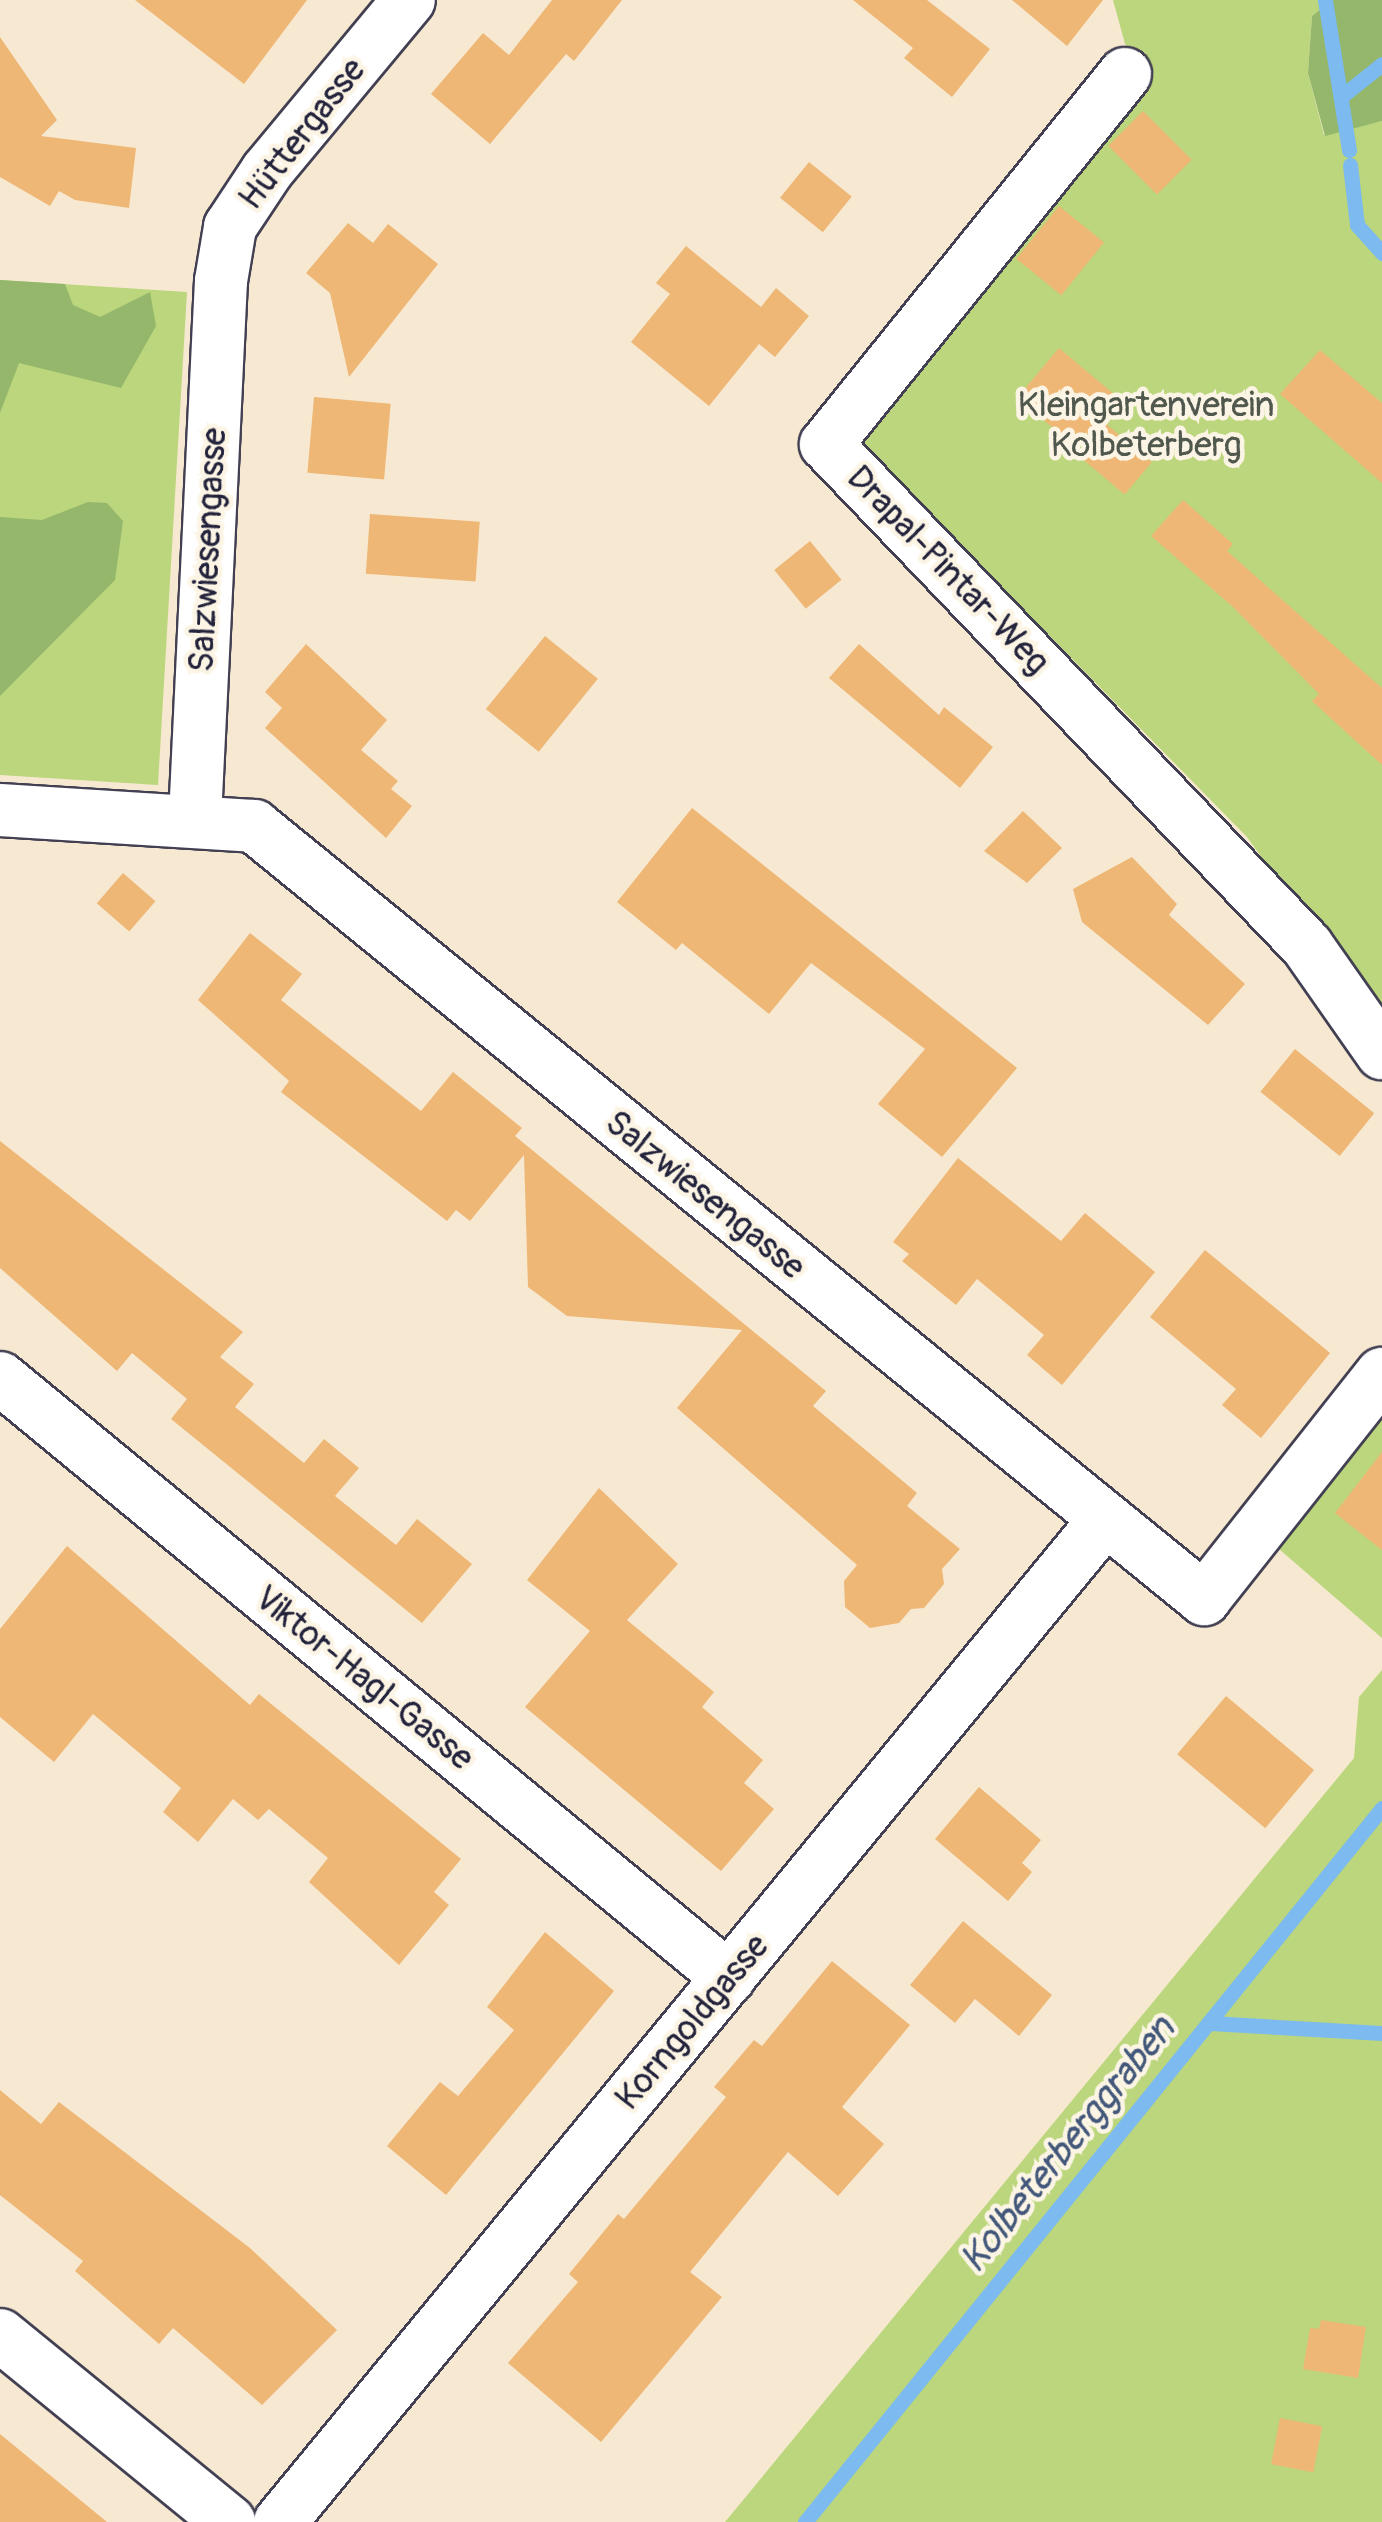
<!DOCTYPE html>
<html>
<head>
<meta charset="utf-8">
<style>
  body { margin:0 }
  #map { position:relative; width:1382px; height:2522px; overflow:hidden; background:#f7e9d1; font-family:Pangolin,sans-serif }
  div>[style] { position:absolute }
  [style*='--x'] { left:calc(var(--x)*1px); top:calc(var(--y)*1px); width:calc(var(--w)*1px); rotate:calc(var(--a)*1deg) }
  .green>* { inset:0; background:#bbd67c }
  .forest>* { inset:0; background:#94b76c }
  .stream>* { height:15px; margin:-7.5px; padding:0 7.5px; transform-origin:7.5px; border-radius:7.5px; background:#7cbaef }
  .building>* { inset:0; background:#eeb776; transform-origin:0 0 }
  .roads { filter:drop-shadow(2px 0 #424052) drop-shadow(-2px 0 #424052) drop-shadow(0 2px #424052) drop-shadow(0 -2px #424052) }
  .minor>* { height:52px; margin:-26px; padding:0 26px; transform-origin:26px; border-radius:26px; background:#fff }
  span { translate:-50% -50%; white-space:nowrap; text-align:center; line-height:1.15; -webkit-text-stroke:9px #fcf5e5; paint-order:stroke }
  .street-label { font-size:35px; color:#22223b }
  .park-label { font-size:35px; color:#50584e }
  .water-label { font-size:38px; color:#42577a; font-style:italic }
</style>
</head>
<body>
<div id="map">
  <div class="green">
    <div style="clip-path:polygon(1113px 0,1332px 0,1312px 16px,1308px 73px,1324px 135px,1382px 121px,1382px 1023px,1247px 837px,861px 444px,862px 427px,1149px 75px,1125px 44px)"></div>
    <div style="clip-path:polygon(0 280px,187px 292px,158px 785px,0 775px)"></div>
    <div style="clip-path:polygon(1382px 1408px,1382px 1638px,1272px 1543px)"></div>
    <div style="clip-path:polygon(1382px 1670px,1382px 2522px,725px 2522px,1354px 1758px,1359px 1697px)"></div>
  </div>
  <div class="forest">
    <div style="clip-path:polygon(1332px 0,1382px 0,1382px 121px,1325px 136px,1308px 73px,1312px 16px)"></div>
    <div style="clip-path:polygon(0 280px,65px 284px,73px 305px,100px 317px,150px 292px,156px 326px,121px 388px,19px 363px,0 413px)"></div>
    <div style="clip-path:polygon(88px 502px,107px 503px,123px 521px,115px 580px,0 696px,0 517px,42px 520px)"></div>
  </div>
  <div class="stream">
    <div style="--x:1325;--y:0;--w:152;--a:80.9"></div>
    <div style="--x:1342;--y:96;--w:51;--a:-38.7"></div>
    <div style="--x:1350;--y:165;--w:60;--a:83.3"></div>
    <div style="--x:1357;--y:225;--w:38;--a:48"></div>
    <div style="--x:1210;--y:2023;--w:172;--a:3.3"></div>
    <div style="--x:805;--y:2522;--w:918;--a:-51.06"></div>
  </div>
  <div class="building">
    <div style="clip-path:polygon(135px 0,307px 0,244px 84px)"></div>
    <div style="clip-path:polygon(552px 0,622px 0,574px 61px,566px 54px,490px 144px,431px 94px,483px 33px,509px 55px)"></div>
    <div style="clip-path:polygon(853px 0,927px 0,990px 49px,952px 97px,904px 58px,913px 48px)"></div>
    <div style="clip-path:polygon(1012px 0,1103px 0,1067px 46px)"></div>
    <div style="clip-path:polygon(0 37px,57px 120px,41px 136px,136px 148px,129px 208px,75px 200px,59px 191px,50px 206px,0 177px)"></div>
    <div style="left:1143px;top:111px;width:69px;height:49px;rotate:45deg"></div>
    <div style="left:809px;top:162px;width:55px;height:46px;rotate:39deg"></div>
    <div style="left:1059px;top:206px;width:58px;height:68px;rotate:39deg"></div>
    <div style="clip-path:polygon(348px 223px,373px 243px,388px 224px,438px 264px,349px 377px,330px 293px,306px 273px)"></div>
    <div style="clip-path:polygon(686px 246px,761px 307px,776px 288px,809px 316px,775px 357px,759px 344px,709px 406px,631px 342px,670px 294px,656px 283px)"></div>
    <div style="left:1059px;top:348px;width:77px;height:65px;rotate:40deg"></div>
    <div style="clip-path:polygon(1320px 350px,1382px 403px,1382px 483px,1280px 394px)"></div>
    <div style="left:314px;top:397px;width:77px;height:76px;rotate:5deg"></div>
    <div style="left:1105px;top:423px;width:61px;height:42px;rotate:40deg"></div>
    <div style="clip-path:polygon(1183px 500px,1233px 544px,1227px 551px,1382px 688px,1382px 765px,1312px 701px,1319px 694px,1232px 606px,1151px 536px)"></div>
    <div style="left:370px;top:514px;width:110px;height:60px;rotate:4deg"></div>
    <div style="left:810px;top:541px;width:50px;height:46px;rotate:51deg"></div>
    <div style="left:545px;top:636px;width:68px;height:94px;rotate:39deg"></div>
    <div style="clip-path:polygon(306px 644px,387px 720px,361px 750px,398px 781px,391px 789px,412px 806px,386px 838px,265px 728px,282px 708px,265px 692px)"></div>
    <div style="clip-path:polygon(859px 644px,939px 715px,944px 707px,993px 747px,960px 788px,829px 678px)"></div>
    <div style="clip-path:polygon(692px 808px,1017px 1068px,942px 1157px,878px 1104px,925px 1049px,811px 963px,769px 1014px,682px 943px,676px 950px,617px 902px)"></div>
    <div style="clip-path:polygon(1023px 811px,1062px 848px,1027px 883px,984px 851px)"></div>
    <div style="clip-path:polygon(1132px 857px,1177px 904px,1169px 915px,1245px 984px,1208px 1025px,1082px 922px,1073px 889px)"></div>
    <div style="left:123px;top:873px;width:43px;height:40px;rotate:41deg"></div>
    <div style="clip-path:polygon(250px 933px,302px 974px,281px 1000px,421px 1111px,453px 1072px,522px 1128px,515px 1136px,826px 1391px,813px 1406px,917px 1493px,907px 1506px,960px 1549px,942px 1569px,944px 1584px,924px 1608px,911px 1609px,899px 1623px,870px 1628px,845px 1607px,844px 1581px,857px 1565px,677px 1408px,742px 1330px,567px 1316px,528px 1287px,524px 1155px,470px 1221px,456px 1210px,447px 1221px,281px 1092px,289px 1081px,198px 1000px)"></div>
    <div style="left:1295px;top:1049px;width:102px;height:55px;rotate:39deg"></div>
    <div style="clip-path:polygon(0 1141px,243px 1332px,220px 1357px,254px 1384px,235px 1407px,304px 1463px,324px 1439px,359px 1468px,335px 1496px,396px 1545px,417px 1519px,472px 1564px,422px 1623px,171px 1419px,187px 1399px,132px 1353px,117px 1371px,0 1268px)"></div>
    <div style="clip-path:polygon(958px 1158px,1061px 1241px,1085px 1213px,1155px 1272px,1062px 1385px,1027px 1355px,1044px 1335px,977px 1279px,956px 1305px,902px 1261px,909px 1254px,893px 1242px)"></div>
    <div style="clip-path:polygon(1205px 1250px,1330px 1353px,1261px 1438px,1222px 1405px,1236px 1389px,1150px 1317px)"></div>
    <div style="clip-path:polygon(1382px 1452px,1382px 1550px,1335px 1513px)"></div>
    <div style="clip-path:polygon(599px 1488px,678px 1564px,627px 1620px,714px 1692px,702px 1707px,763px 1760px,744px 1783px,774px 1809px,721px 1871px,525px 1707px,590px 1631px,527px 1580px)"></div>
    <div style="clip-path:polygon(67px 1546px,250px 1705px,259px 1694px,461px 1859px,434px 1892px,449px 1905px,399px 1965px,309px 1882px,328px 1858px,269px 1809px,258px 1820px,233px 1799px,198px 1842px,163px 1812px,181px 1788px,93px 1714px,54px 1762px,0 1717px,0 1629px)"></div>
    <div style="left:1226px;top:1696px;width:115px;height:76px;rotate:40deg"></div>
    <div style="clip-path:polygon(979px 1787px,1041px 1840px,1022px 1863px,1032px 1872px,1008px 1901px,935px 1839px)"></div>
    <div style="clip-path:polygon(963px 1921px,1052px 1995px,1019px 2036px,975px 1999px,955px 2023px,910px 1985px)"></div>
    <div style="clip-path:polygon(545px 1932px,614px 1991px,446px 2195px,387px 2146px,440px 2082px,458px 2096px,514px 2030px,487px 2007px)"></div>
    <div style="clip-path:polygon(832px 1961px,910px 2025px,842px 2107px,884px 2144px,838px 2196px,788px 2152px,690px 2272px,722px 2297px,601px 2442px,508px 2363px,578px 2282px,569px 2274px,618px 2214px,624px 2219px,726px 2097px,714px 2087px,754px 2040px,762px 2046px)"></div>
    <div style="clip-path:polygon(0 2090px,41px 2124px,59px 2102px,250px 2248px,337px 2330px,262px 2405px,173px 2328px,159px 2344px,75px 2271px,83px 2261px,0 2195px)"></div>
    <div style="clip-path:polygon(1321px 2320px,1366px 2327px,1358px 2378px,1303px 2369px,1310px 2328px,1319px 2329px)"></div>
    <div style="left:1280px;top:2418px;width:43px;height:47px;rotate:11deg"></div>
    <div style="clip-path:polygon(0 2434px,107px 2522px,0 2522px)"></div>
  </div>
  <div class="roads">
    <div class="minor">
      <div style="--x:1125;--y:74;--w:476;--a:128.9"></div>
      <div style="--x:826;--y:444;--w:695;--a:46.22"></div>
      <div style="--x:1307;--y:946;--w:131;--a:55"></div>
      <div style="--x:0;--y:810;--w:255;--a:3.6"></div>
      <div style="--x:254;--y:826;--w:1225;--a:39.13"></div>
      <div style="--x:1204;--y:1599;--w:287;--a:-51.7"></div>
      <div style="--x:195;--y:818;--w:538;--a:-87.23"></div>
      <div style="--x:221;--y:281;--w:55;--a:-80.5"></div>
      <div style="--x:230;--y:227;--w:67;--a:-56.5"></div>
      <div style="--x:267;--y:171;--w:222;--a:-50.3"></div>
      <div style="--x:0;--y:1378;--w:944;--a:39.46"></div>
      <div style="--x:0;--y:2335;--w:296;--a:39.2"></div>
      <div style="--x:280;--y:2522;--w:1297;--a:-50.54"></div>
    </div>
  </div>
  <div class="street-label">
    <span style="left:302px;top:134px;rotate:-52deg">Hüttergasse</span>
    <span style="left:208px;top:550px;rotate:-87deg">Salzwiesengasse</span>
    <span style="left:948px;top:570px;rotate:46deg">Drapal-Pintar-Weg</span>
    <span style="left:705px;top:1195px;rotate:39deg">Salzwiesengasse</span>
    <span style="left:364px;top:1678px;rotate:39deg">Viktor-Hagl-Gasse</span>
    <span style="left:692px;top:2022px;rotate:-50deg">Korngoldgasse</span>
  </div>
  <div class="park-label">
    <span style="left:1146px;top:425px">Kleingartenverein<br>Kolbeterberg</span>
  </div>
  <div class="water-label">
    <span style="left:1068px;top:2145px;rotate:-51deg">Kolbeterberggraben</span>
  </div>
</div>
</body>
</html>
